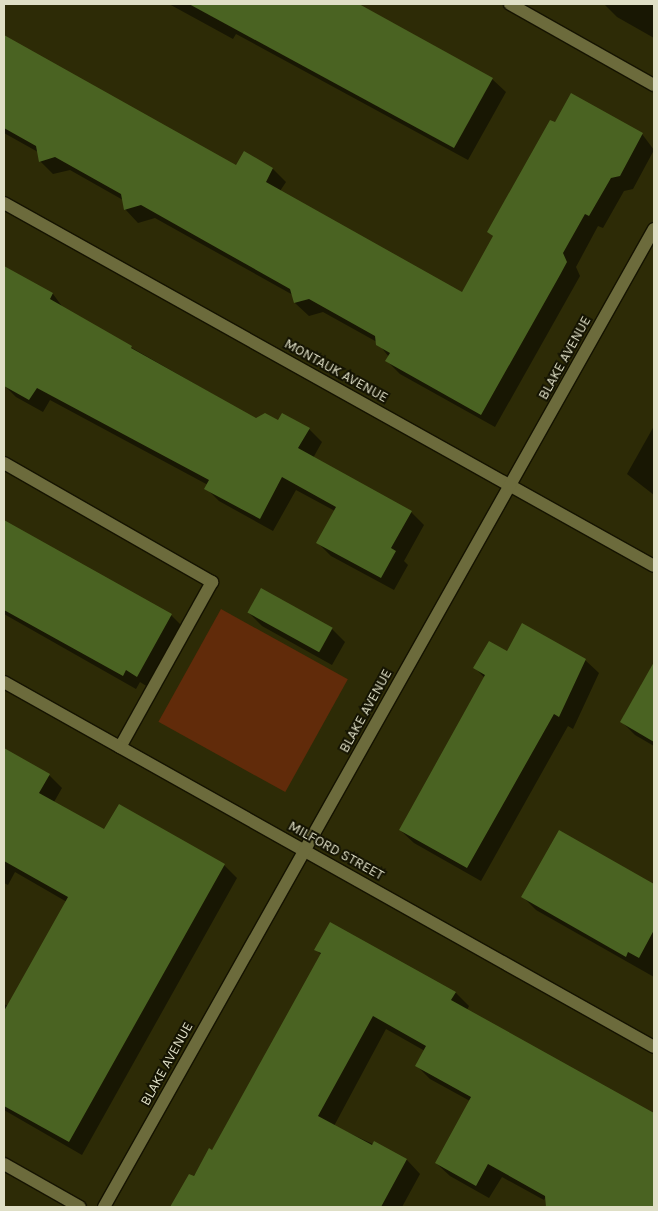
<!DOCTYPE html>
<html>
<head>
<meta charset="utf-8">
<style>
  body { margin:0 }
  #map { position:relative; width:658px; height:1211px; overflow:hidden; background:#2d2b06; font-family:Karla,sans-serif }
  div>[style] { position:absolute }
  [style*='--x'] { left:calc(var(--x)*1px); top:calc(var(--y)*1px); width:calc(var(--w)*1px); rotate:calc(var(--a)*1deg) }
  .green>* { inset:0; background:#612b0a; transform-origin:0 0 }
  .shadow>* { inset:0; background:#0007 }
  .building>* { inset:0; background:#4a6322; transform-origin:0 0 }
  .roads { filter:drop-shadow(1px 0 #151300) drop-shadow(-1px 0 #151300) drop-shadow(0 1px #151300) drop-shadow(0 -1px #151300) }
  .minor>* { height:12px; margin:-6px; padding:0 6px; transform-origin:6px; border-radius:6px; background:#6c6b3c }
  span { translate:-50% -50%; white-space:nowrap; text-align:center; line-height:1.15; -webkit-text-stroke:4px #141302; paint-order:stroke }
  .street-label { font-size:14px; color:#dfdfc6 }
  .frame { position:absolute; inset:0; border:5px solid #dfdfc6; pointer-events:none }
</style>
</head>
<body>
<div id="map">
  <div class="green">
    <div style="left:221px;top:609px;width:145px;height:129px;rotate:29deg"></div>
  </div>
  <div class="shadow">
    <div style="clip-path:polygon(169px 4px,345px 4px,492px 79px,506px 92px,468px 160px,236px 34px,233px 39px)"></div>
    <div style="clip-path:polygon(604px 4px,654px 4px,654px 38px,617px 17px)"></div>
    <div style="clip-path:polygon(4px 36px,237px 167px,273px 169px,286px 182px,280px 191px,462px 293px,494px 237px,488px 232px,572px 95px,642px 134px,654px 150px,633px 189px,624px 191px,603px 228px,598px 226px,576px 267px,580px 276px,495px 427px,400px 374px,387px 361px,389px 357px,377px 342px,323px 312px,309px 316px,295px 303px,293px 295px,155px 218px,138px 223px,125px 209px,123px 200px,70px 170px,53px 174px,40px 161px,38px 152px,4px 133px)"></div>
    <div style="clip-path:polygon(4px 267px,53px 294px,64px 309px,256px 419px,309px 429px,322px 442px,313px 458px,411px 512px,424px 525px,404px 561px,408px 565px,394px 590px,331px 556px,318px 543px,335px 511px,296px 490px,273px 531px,219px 501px,206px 488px,208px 485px,50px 400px,43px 412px,16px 397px,4px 385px,12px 369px,4px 364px)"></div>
    <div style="clip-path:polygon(654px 426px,654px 495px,627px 474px)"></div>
    <div style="clip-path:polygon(4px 522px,171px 615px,185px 629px,151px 689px,140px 682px,136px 689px,4px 614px)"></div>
    <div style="clip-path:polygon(249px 613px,332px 629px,345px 642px,332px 665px,262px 626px)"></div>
    <div style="clip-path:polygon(507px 653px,585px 660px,599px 673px,573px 729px,568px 726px,481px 881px,414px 843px,400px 830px,485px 678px,475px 668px)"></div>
    <div style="clip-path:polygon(654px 664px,654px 746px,635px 735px,622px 722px)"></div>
    <div style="clip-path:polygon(4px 750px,49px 775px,62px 788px,54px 802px,105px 831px,224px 865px,237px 878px,82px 1155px,4px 1110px,4px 1004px,8px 1006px,67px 902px,15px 872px,8px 885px,4px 883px)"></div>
    <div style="clip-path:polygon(560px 832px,654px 885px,654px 977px,536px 910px,523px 897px)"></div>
    <div style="clip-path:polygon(316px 949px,456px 993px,469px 1006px,467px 1010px,654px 1115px,654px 1207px,576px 1207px,549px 1191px,544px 1200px,502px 1177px,489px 1198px,450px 1176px,436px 1163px,470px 1101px,430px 1079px,417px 1066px,425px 1051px,386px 1029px,334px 1126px,407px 1160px,420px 1174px,402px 1207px,181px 1207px,175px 1201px,212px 1151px,321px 955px)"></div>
  </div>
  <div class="building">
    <div style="clip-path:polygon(189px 4px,359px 4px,493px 78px,454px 148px)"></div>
    <div style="clip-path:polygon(4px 35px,236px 165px,244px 151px,273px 168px,266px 182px,462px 292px,493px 236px,487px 232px,550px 120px,555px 122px,571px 93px,643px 133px,620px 176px,611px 178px,589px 216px,585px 214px,563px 253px,567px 262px,560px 275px,481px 415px,385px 361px,390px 353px,376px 345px,375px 336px,309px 299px,294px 303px,290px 289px,141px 205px,124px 210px,121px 194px,55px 157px,39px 162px,36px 146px,4px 128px)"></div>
    <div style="clip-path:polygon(4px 266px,53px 293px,50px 299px,132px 346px,131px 348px,256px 418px,265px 413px,278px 420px,282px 413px,310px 428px,298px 448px,412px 511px,391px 548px,396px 551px,381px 578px,316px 543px,336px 507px,282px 477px,260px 519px,204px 489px,209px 480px,37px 388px,29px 400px,4px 386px)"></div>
    <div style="clip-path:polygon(4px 520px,172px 614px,137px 677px,126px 670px,123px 676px,4px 610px)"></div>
    <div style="left:261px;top:588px;width:82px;height:28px;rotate:29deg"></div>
    <div style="clip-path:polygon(522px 623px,586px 659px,559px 717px,554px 714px,467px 868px,399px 830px,485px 675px,473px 668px,489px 641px,507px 651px)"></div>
    <div style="clip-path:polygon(654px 662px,654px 742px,620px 722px)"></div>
    <div style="clip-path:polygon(4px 748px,50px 774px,39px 793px,104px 829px,119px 804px,225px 864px,69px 1142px,4px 1106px,4px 1011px,68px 897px,4px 861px)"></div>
    <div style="clip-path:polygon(559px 830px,654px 884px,654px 930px,639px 958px,628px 952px,626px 957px,521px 897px)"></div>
    <div style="clip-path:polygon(330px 922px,456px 992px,451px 1000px,654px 1113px,654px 1207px,546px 1207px,545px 1196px,488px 1164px,476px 1186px,435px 1163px,471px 1097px,415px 1066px,426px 1046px,373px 1016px,318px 1116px,372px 1145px,374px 1141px,407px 1159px,381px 1207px,170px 1207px,189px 1174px,194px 1176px,209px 1148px,212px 1150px,321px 953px,314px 950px)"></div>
  </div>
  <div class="roads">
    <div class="minor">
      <div style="--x:510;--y:4;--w:165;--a:29.4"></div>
      <div style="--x:4;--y:203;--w:744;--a:29.18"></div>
      <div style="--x:4;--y:463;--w:240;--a:29.8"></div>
      <div style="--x:212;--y:582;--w:189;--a:119.1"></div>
      <div style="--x:4;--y:682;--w:745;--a:29.32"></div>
      <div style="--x:4;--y:1164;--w:87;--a:29.5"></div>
      <div style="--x:104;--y:1207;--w:1122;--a:-60.65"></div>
    </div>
  </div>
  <div class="street-label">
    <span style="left:565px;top:358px;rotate:-61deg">BLAKE AVENUE</span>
    <span style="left:336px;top:371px;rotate:29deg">MONTAUK AVENUE</span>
    <span style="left:366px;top:711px;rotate:-61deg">BLAKE AVENUE</span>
    <span style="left:336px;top:851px;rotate:29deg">MILFORD STREET</span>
    <span style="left:167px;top:1064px;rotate:-61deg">BLAKE AVENUE</span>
  </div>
  <div class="frame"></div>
</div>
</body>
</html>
